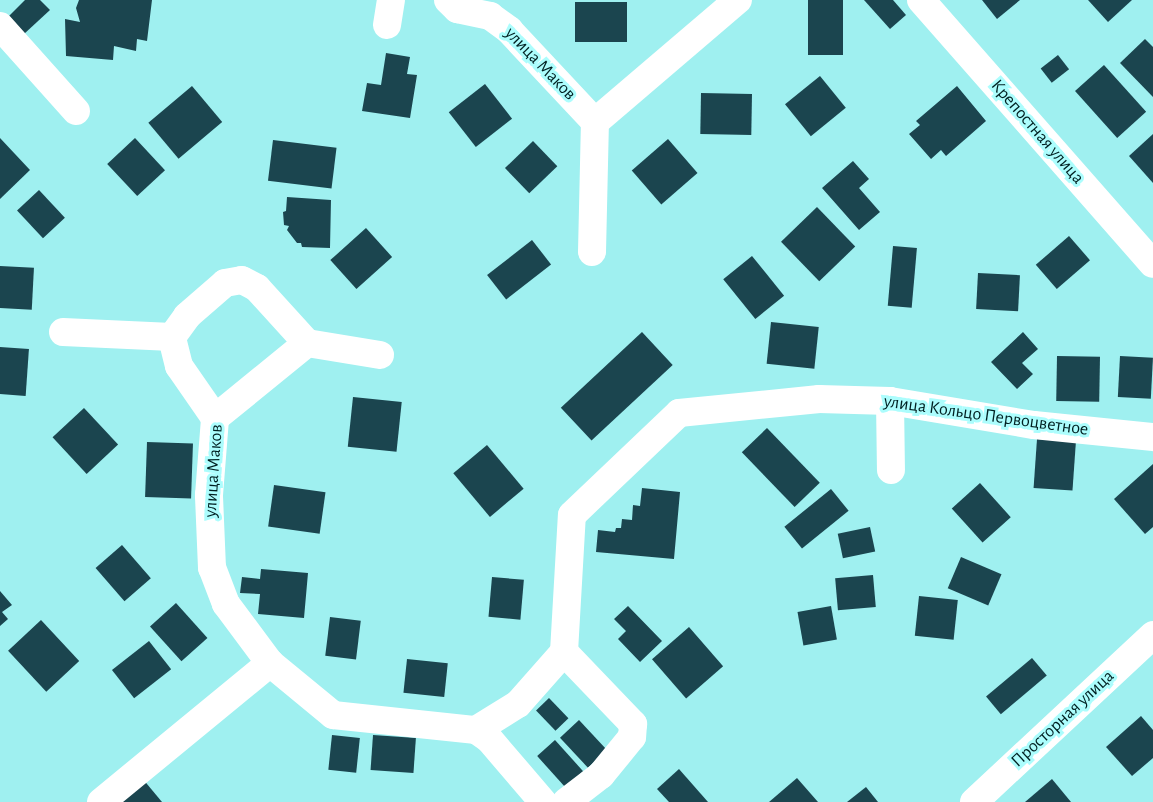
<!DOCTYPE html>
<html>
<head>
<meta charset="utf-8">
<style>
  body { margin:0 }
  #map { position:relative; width:1153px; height:802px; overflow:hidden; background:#9ff0f0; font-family:"Alegreya Sans",sans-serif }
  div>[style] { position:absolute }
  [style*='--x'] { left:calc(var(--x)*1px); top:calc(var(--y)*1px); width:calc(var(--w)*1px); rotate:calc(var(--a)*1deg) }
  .building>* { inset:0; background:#1b454f; transform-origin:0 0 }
  .minor>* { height:28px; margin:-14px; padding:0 14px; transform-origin:14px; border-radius:14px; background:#fff }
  span { translate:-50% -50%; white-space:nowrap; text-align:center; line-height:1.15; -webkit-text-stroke:6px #acfdfd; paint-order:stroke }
  .street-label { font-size:18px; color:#002021 }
</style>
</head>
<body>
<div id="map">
  <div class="building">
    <div style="clip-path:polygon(25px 0,40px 0,50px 10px,24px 34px,8px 17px)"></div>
    <div style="clip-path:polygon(79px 0,152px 0,147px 41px,137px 39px,136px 51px,114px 46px,113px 60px,66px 56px,65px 19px,80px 22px,76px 8px)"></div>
    <div style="left:808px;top:0;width:35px;height:55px"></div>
    <div style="clip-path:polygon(864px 0,893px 0,906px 15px,890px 29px)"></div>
    <div style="clip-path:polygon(982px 0,1020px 0,997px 19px)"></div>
    <div style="clip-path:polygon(1088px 0,1132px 0,1108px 22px)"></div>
    <div style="left:575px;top:2px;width:52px;height:40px"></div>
    <div style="clip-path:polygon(1145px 39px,1153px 47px,1153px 97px,1120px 63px)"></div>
    <div style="clip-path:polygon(386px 53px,410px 57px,407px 74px,417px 75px,410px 118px,362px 111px,367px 83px,381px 85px)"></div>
    <div style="left:1058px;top:55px;width:18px;height:22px;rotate:52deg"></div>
    <div style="left:1104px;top:65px;width:63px;height:39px;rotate:48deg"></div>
    <div style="left:820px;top:76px;width:41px;height:45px;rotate:51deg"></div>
    <div style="left:485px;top:84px;width:44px;height:46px;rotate:52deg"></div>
    <div style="left:192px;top:86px;width:47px;height:57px;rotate:50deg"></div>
    <div style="clip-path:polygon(957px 86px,986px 121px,946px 156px,941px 150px,931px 159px,909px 134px,920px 125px,916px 121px)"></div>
    <div style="left:701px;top:93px;width:51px;height:41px;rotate:1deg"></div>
    <div style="clip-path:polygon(1153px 134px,1153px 183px,1129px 156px)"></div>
    <div style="clip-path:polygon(0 138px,30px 170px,0 199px)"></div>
    <div style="left:135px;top:138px;width:44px;height:38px;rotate:47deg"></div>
    <div style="left:668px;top:139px;width:45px;height:48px;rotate:49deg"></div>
    <div style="left:273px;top:140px;width:64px;height:41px;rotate:7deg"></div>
    <div style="left:533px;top:141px;width:35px;height:39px;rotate:46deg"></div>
    <div style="clip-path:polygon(853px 161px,869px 179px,859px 188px,880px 212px,859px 230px,822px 188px)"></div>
    <div style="left:39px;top:190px;width:38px;height:30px;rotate:47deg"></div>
    <div style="clip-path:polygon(287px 197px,331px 200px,330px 248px,302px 247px,301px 243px,297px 243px,287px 230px,289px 226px,284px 225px,283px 212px,286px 211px)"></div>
    <div style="left:817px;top:207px;width:55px;height:50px;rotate:46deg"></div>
    <div style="left:366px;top:228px;width:39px;height:48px;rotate:48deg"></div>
    <div style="left:1069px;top:236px;width:32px;height:44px;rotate:49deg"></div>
    <div style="left:532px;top:240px;width:31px;height:57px;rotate:52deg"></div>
    <div style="left:893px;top:246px;width:24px;height:60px;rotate:5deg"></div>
    <div style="left:752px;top:256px;width:51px;height:37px;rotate:51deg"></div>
    <div style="left:0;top:266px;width:34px;height:42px;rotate:3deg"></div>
    <div style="left:978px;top:273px;width:42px;height:36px;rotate:3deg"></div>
    <div style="left:771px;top:322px;width:48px;height:42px;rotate:6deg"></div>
    <div style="left:642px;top:332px;width:45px;height:111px;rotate:47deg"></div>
    <div style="clip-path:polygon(1023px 332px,1038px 349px,1022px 363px,1033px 374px,1017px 389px,991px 362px)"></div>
    <div style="left:0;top:347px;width:29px;height:47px;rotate:4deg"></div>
    <div style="left:1057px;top:356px;width:43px;height:45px;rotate:1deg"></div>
    <div style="left:1120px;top:356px;width:33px;height:41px;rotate:3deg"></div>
    <div style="left:353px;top:397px;width:49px;height:50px;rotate:6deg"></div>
    <div style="left:84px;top:408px;width:50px;height:43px;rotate:47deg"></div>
    <div style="left:767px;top:428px;width:76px;height:35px;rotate:46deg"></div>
    <div style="left:1037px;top:439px;width:39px;height:49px;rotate:4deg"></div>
    <div style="left:147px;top:442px;width:46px;height:55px;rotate:2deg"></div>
    <div style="left:487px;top:445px;width:57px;height:44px;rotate:50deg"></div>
    <div style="clip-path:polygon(1153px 464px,1153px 527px,1145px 534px,1114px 499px)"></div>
    <div style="left:980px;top:483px;width:46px;height:38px;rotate:48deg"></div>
    <div style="left:274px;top:485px;width:52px;height:42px;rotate:8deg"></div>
    <div style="clip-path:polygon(642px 488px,680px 492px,674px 559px,596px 552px,598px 530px,615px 532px,616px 528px,621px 528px,622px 519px,632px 520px,633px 505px,640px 506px)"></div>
    <div style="left:831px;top:489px;width:28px;height:60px;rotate:51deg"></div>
    <div style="left:870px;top:527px;width:25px;height:33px;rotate:78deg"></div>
    <div style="left:122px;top:545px;width:44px;height:35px;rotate:49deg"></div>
    <div style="left:961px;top:557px;width:44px;height:34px;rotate:23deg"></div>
    <div style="clip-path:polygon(261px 569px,308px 573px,304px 618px,258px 614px,260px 594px,240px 593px,242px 577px,260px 579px)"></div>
    <div style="left:873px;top:575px;width:32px;height:38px;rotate:85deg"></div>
    <div style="left:492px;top:577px;width:32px;height:40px;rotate:5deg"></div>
    <div style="clip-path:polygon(0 591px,12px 605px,2px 612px,8px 619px,0 626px)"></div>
    <div style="left:919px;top:596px;width:39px;height:40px;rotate:6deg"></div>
    <div style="left:176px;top:603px;width:47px;height:35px;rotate:48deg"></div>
    <div style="clip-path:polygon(628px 606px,662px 641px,640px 662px,618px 639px,626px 631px,614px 619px)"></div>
    <div style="left:831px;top:606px;width:34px;height:34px;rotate:80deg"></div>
    <div style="left:330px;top:617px;width:31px;height:39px;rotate:7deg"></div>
    <div style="left:41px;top:620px;width:56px;height:45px;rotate:47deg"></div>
    <div style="left:689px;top:627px;width:52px;height:49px;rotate:49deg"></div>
    <div style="left:149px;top:641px;width:36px;height:47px;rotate:52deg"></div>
    <div style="left:1032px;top:658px;width:23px;height:60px;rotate:50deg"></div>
    <div style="left:407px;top:659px;width:41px;height:34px;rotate:6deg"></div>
    <div style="left:549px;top:698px;width:28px;height:18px;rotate:46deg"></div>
    <div style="clip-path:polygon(1141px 716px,1153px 730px,1153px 758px,1132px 776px,1106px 747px)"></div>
    <div style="left:579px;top:720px;width:41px;height:26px;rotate:47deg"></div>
    <div style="left:332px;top:735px;width:28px;height:35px;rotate:6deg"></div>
    <div style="left:373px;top:735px;width:43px;height:35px;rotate:4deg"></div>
    <div style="left:555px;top:740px;width:42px;height:24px;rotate:48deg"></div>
    <div style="clip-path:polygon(679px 769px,708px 802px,669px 802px,657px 789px)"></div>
    <div style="clip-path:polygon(142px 778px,162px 802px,113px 802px)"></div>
    <div style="clip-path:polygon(797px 778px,818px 802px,769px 802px)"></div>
    <div style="clip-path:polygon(1052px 779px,1071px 802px,1025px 802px)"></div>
    <div style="clip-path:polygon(866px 787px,878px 802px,847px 802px)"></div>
  </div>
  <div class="minor">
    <div style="--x:448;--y:0;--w:13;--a:45"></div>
    <div style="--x:457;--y:9;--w:34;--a:12"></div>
    <div style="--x:490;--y:16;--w:24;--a:36"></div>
    <div style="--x:509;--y:30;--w:126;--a:46.9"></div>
    <div style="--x:921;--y:0;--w:351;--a:48.7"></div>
    <div style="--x:387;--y:25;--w:25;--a:-81"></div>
    <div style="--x:0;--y:26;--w:114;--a:48.2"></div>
    <div style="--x:592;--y:252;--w:130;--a:-88.7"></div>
    <div style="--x:595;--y:122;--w:188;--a:-40.5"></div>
    <div style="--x:63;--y:332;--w:109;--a:2.6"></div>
    <div style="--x:890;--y:401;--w:69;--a:89.2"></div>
    <div style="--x:215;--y:418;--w:63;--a:-124.7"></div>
    <div style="--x:179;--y:366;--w:30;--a:-104"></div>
    <div style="--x:172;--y:337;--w:26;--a:-54"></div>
    <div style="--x:187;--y:316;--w:50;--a:-41"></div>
    <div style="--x:225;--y:283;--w:17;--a:-10"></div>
    <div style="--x:242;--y:280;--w:17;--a:28"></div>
    <div style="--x:257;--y:288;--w:74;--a:47.7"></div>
    <div style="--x:564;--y:652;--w:100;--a:46.2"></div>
    <div style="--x:633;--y:724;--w:13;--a:94"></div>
    <div style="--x:632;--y:737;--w:49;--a:129.2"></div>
    <div style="--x:601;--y:775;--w:44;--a:142.4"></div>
    <div style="--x:270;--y:663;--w:74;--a:-126.7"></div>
    <div style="--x:226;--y:604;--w:39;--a:-111"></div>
    <div style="--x:212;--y:568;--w:73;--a:-92.4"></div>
    <div style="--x:209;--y:495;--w:77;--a:-85.5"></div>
    <div style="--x:215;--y:418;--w:119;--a:-39.2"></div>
    <div style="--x:307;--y:343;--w:74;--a:9.3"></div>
    <div style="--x:101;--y:802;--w:219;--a:-39.4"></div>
    <div style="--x:270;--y:663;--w:82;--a:39.5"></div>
    <div style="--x:333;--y:715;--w:144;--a:6"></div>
    <div style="--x:543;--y:802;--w:83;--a:-130.6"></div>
    <div style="--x:489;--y:739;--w:16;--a:-145"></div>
    <div style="--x:476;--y:730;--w:49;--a:-31.8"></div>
    <div style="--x:518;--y:704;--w:69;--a:-48.5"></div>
    <div style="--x:564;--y:652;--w:137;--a:-86.7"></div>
    <div style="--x:572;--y:515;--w:148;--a:-43.6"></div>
    <div style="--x:679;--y:413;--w:141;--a:-5.7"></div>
    <div style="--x:819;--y:399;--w:71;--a:1.6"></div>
    <div style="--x:890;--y:401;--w:146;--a:9.5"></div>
    <div style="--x:1034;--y:425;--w:120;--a:5.8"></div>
    <div style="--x:974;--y:802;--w:245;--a:-43"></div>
  </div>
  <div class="street-label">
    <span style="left:540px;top:64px;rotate:46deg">улица Маков</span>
    <span style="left:1037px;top:132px;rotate:49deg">Крепостная улица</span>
    <span style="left:986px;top:416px;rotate:8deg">улица Кольцо Первоцветное</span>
    <span style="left:214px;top:471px;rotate:-86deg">улица Маков</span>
    <span style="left:1063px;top:719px;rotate:-43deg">Просторная улица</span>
  </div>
</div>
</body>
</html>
